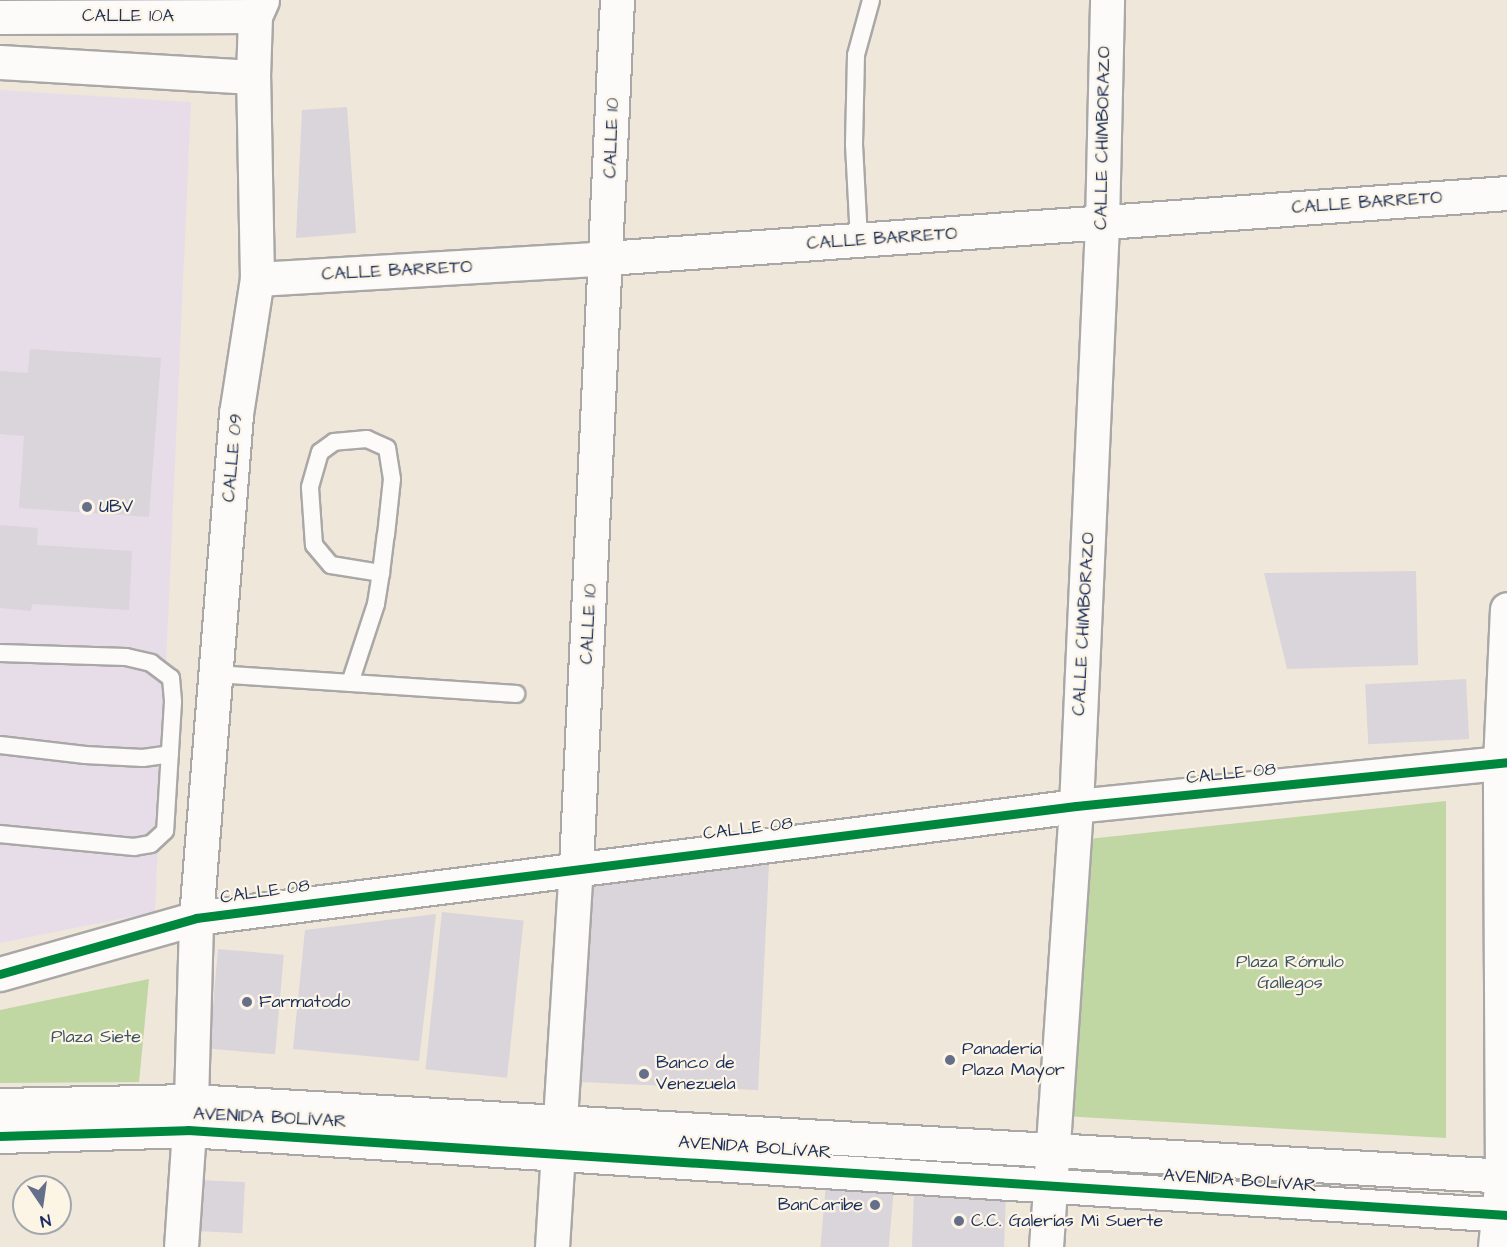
<!DOCTYPE html>
<html>
<head>
<meta charset="utf-8">
<style>
  body { margin:0 }
  #map { position:relative; width:1507px; height:1247px; overflow:hidden; background:#efe7da; font-family:"Architects Daughter",sans-serif }
  div>[style] { position:absolute }
  [style*='--x'] { left:calc(var(--x)*1px); top:calc(var(--y)*1px); width:calc(var(--w)*1px); rotate:calc(var(--a)*1deg) }
  .built>* { inset:0; background:#e7dde8 }
  .green>* { inset:0; background:#c0d6a3 }
  .building>* { inset:0; background:#dad4db; transform-origin:0 0 }
  .roads { filter:drop-shadow(2px 0 #aaa8a6) drop-shadow(-2px 0 #aaa8a6) drop-shadow(0 2px #aaa8a6) drop-shadow(0 -2px #aaa8a6) }
  .service>* { height:16px; margin:-8px; padding:0 8px; transform-origin:8px; border-radius:8px; background:#fdfbf9 }
  .minor>* { height:33px; margin:-16.5px; padding:0 16.5px; transform-origin:16.5px; border-radius:16.5px; background:#fdfbf9 }
  .tertiary>* { height:33px; margin:-16.5px; padding:0 16.5px; transform-origin:16.5px; border-radius:16.5px; background:#fdfbf9 }
  .cycleway>* { height:9px; margin:-4.5px; padding:0 4.5px; transform-origin:4.5px; border-radius:4.5px; background:#00873e }
  .dots>* { width:16px; height:16px; translate:-50% -50%; box-sizing:border-box; border:3px solid #fcf5e5; border-radius:50% }
  span { translate:-50% -50%; white-space:nowrap; text-align:center; line-height:1.15; -webkit-text-stroke:4.5px #fcf5e5; paint-order:stroke }
  .street-label { font-size:18px; color:#1b2f5e }
  .poi-label { font-size:18px; color:#1b2f5e }
  .left { translate:0 -50%; text-align:left }
  .right { translate:-100% -50%; text-align:right }
  .park-label { font-size:18px; color:#3b5564 }
  .north { position:absolute; left:12px; top:1175px; width:60px; height:60px; box-sizing:border-box; background:#fcf5e5; border:2px solid #a2a6af; border-radius:50%; rotate:167deg; font-size:16px; font-weight:700; line-height:24px; text-align:center; color:#1b2f5e }
  .north::after { content:''; display:block; margin:auto; width:21px; height:27px; background:#656f89; clip-path:polygon(50% 0,100% 100%,50% 72%,0 100%) }
</style>
</head>
<body>
<div id="map">
  <div class="built">
    <div style="clip-path:polygon(0 90px,191px 102px,155px 912px,0 943px)"></div>
  </div>
  <div class="green">
    <div style="clip-path:polygon(1446px 801px,1446px 1138px,1045px 1115px,1069px 841px)"></div>
    <div style="clip-path:polygon(149px 979px,139px 1082px,0 1083px,0 1010px)"></div>
  </div>
  <div class="building">
    <div style="clip-path:polygon(347px 107px,356px 233px,296px 238px,302px 110px)"></div>
    <div style="clip-path:polygon(30px 349px,161px 358px,149px 517px,19px 508px,24px 436px,0 434px,0 371px,28px 373px)"></div>
    <div style="clip-path:polygon(0 525px,38px 528px,37px 545px,132px 551px,129px 610px,32px 604px,31px 611px,0 608px)"></div>
    <div style="clip-path:polygon(1416px 571px,1418px 665px,1287px 669px,1264px 573px)"></div>
    <div style="left:1466px;top:679px;width:60px;height:101px;rotate:87deg"></div>
    <div style="clip-path:polygon(769px 864px,758px 1090px,580px 1082px,590px 886px)"></div>
    <div style="left:442px;top:912px;width:82px;height:158px;rotate:6deg"></div>
    <div style="clip-path:polygon(436px 914px,419px 1061px,293px 1049px,305px 930px)"></div>
    <div style="left:218px;top:949px;width:66px;height:100px;rotate:5deg"></div>
    <div style="left:200px;top:1180px;width:45px;height:51px;rotate:3deg"></div>
    <div style="left:826px;top:1184px;width:68px;height:63px;rotate:5deg"></div>
    <div style="left:914px;top:1191px;width:92px;height:56px;rotate:2deg"></div>
  </div>
  <div class="roads">
    <div class="service">
      <div style="--x:859;--y:240;--w:96;--a:-93"></div>
      <div style="--x:854;--y:144;--w:89;--a:-88.7"></div>
      <div style="--x:856;--y:55;--w:57;--a:-74.7"></div>
      <div style="--x:0;--y:653;--w:126;--a:1.8"></div>
      <div style="--x:126;--y:657;--w:26;--a:13"></div>
      <div style="--x:151;--y:663;--w:25;--a:37"></div>
      <div style="--x:171;--y:678;--w:24;--a:85"></div>
      <div style="--x:173;--y:702;--w:129;--a:93.5"></div>
      <div style="--x:165;--y:831;--w:19;--a:137"></div>
      <div style="--x:151;--y:844;--w:17;--a:170"></div>
      <div style="--x:134;--y:847;--w:135;--a:-174.5"></div>
      <div style="--x:216;--y:674;--w:301;--a:3.8"></div>
      <div style="--x:350;--y:683;--w:83;--a:-71.8"></div>
      <div style="--x:376;--y:604;--w:31;--a:-81"></div>
      <div style="--x:381;--y:573;--w:38;--a:-83"></div>
      <div style="--x:386;--y:535;--w:56;--a:-83.9"></div>
      <div style="--x:392;--y:479;--w:31;--a:-99"></div>
      <div style="--x:387;--y:448;--w:22;--a:-156"></div>
      <div style="--x:367;--y:439;--w:33;--a:175"></div>
      <div style="--x:334;--y:442;--w:17;--a:144"></div>
      <div style="--x:320;--y:452;--w:37;--a:106"></div>
      <div style="--x:310;--y:488;--w:57;--a:86"></div>
      <div style="--x:314;--y:545;--w:26;--a:50"></div>
      <div style="--x:331;--y:565;--w:51;--a:9.1"></div>
      <div style="--x:0;--y:745;--w:86;--a:6.7"></div>
      <div style="--x:85;--y:755;--w:58;--a:3"></div>
      <div style="--x:143;--y:758;--w:27;--a:-8"></div>
    </div>
    <div class="minor">
      <div style="--x:0;--y:17;--w:255;--a:-0.2"></div>
      <div style="--x:0;--y:62;--w:253;--a:3.4"></div>
      <div style="--x:257;--y:279;--w:351;--a:-3.4"></div>
      <div style="--x:607;--y:258;--w:902;--a:-4.13"></div>
      <div style="--x:0;--y:974;--w:204;--a:-15.9"></div>
      <div style="--x:196;--y:918;--w:887;--a:-7.25"></div>
      <div style="--x:1076;--y:806;--w:433;--a:-5.8"></div>
      <div style="--x:181;--y:1247;--w:146;--a:-86.1"></div>
      <div style="--x:191;--y:1101;--w:183;--a:-88.4"></div>
      <div style="--x:196;--y:918;--w:506;--a:-85.46"></div>
      <div style="--x:236;--y:414;--w:137;--a:-81.2"></div>
      <div style="--x:257;--y:279;--w:202;--a:-91.1"></div>
      <div style="--x:253;--y:77;--w:61;--a:-88.1"></div>
      <div style="--x:255;--y:16;--w:17;--a:-66"></div>
      <div style="--x:552;--y:1247;--w:382;--a:-86.4"></div>
      <div style="--x:576;--y:866;--w:867;--a:-87.29"></div>
      <div style="--x:1046;--y:1247;--w:442;--a:-86.1"></div>
      <div style="--x:1076;--y:806;--w:583;--a:-87.44"></div>
      <div style="--x:1102;--y:224;--w:224;--a:-88.7"></div>
      <div style="--x:1495;--y:1247;--w:71;--a:-84.4"></div>
      <div style="--x:1502;--y:1176;--w:413;--a:-90.3"></div>
      <div style="--x:1500;--y:763;--w:154;--a:-87.4"></div>
    </div>
    <div class="tertiary">
      <div style="--x:0;--y:1105;--w:191;--a:-1.2"></div>
      <div style="--x:191;--y:1101;--w:1318;--a:3.26"></div>
      <div style="--x:0;--y:1136;--w:188;--a:-1.8"></div>
      <div style="--x:188;--y:1130;--w:1322;--a:3.69"></div>
    </div>
  </div>
  <div class="cycleway">
    <div style="--x:0;--y:974;--w:204;--a:-15.9"></div>
    <div style="--x:196;--y:918;--w:887;--a:-7.25"></div>
    <div style="--x:1076;--y:806;--w:433;--a:-5.8"></div>
    <div style="--x:0;--y:1136;--w:188;--a:-1.8"></div>
    <div style="--x:188;--y:1130;--w:1322;--a:3.69"></div>
  </div>
  <div class="dots">
    <div style="left:87px;top:507px;background:#656f89"></div>
    <div style="left:247px;top:1002px;background:#656f89"></div>
    <div style="left:950px;top:1060px;background:#656f89"></div>
    <div style="left:644px;top:1074px;background:#656f89"></div>
    <div style="left:875px;top:1205px;background:#656f89"></div>
    <div style="left:959px;top:1221px;background:#656f89"></div>
  </div>
  <div class="street-label">
    <span style="left:128px;top:16px">CALLE 10A</span>
    <span style="left:612px;top:138px;rotate:-88deg">CALLE 10</span>
    <span style="left:1103px;top:138px;rotate:-89deg">CALLE CHIMBORAZO</span>
    <span style="left:1367px;top:203px;rotate:-4deg">CALLE BARRETO</span>
    <span style="left:882px;top:239px;rotate:-4deg">CALLE BARRETO</span>
    <span style="left:397px;top:271px;rotate:-3deg">CALLE BARRETO</span>
    <span style="left:233px;top:458px;rotate:-85deg">CALLE 09</span>
    <span style="left:589px;top:624px;rotate:-87deg">CALLE 10</span>
    <span style="left:1084px;top:624px;rotate:-87deg">CALLE CHIMBORAZO</span>
    <span style="left:1231px;top:774px;rotate:-6deg">CALLE 08</span>
    <span style="left:748px;top:829px;rotate:-7deg">CALLE 08</span>
    <span style="left:265px;top:892px;rotate:-8deg">CALLE 08</span>
    <span style="left:270px;top:1118px;rotate:3deg">AVENIDA BOLÍVAR</span>
    <span style="left:755px;top:1148px;rotate:4deg">AVENIDA BOLÍVAR</span>
    <span style="left:1240px;top:1181px;rotate:4deg">AVENIDA BOLÍVAR</span>
  </div>
  <div class="poi-label">
    <span class="left" style="left:99px;top:507px">UBV</span>
    <span class="left" style="left:259px;top:1002px">Farmatodo</span>
    <span class="left" style="left:962px;top:1060px">Panadería<br>Plaza Mayor</span>
    <span class="left" style="left:656px;top:1074px">Banco de<br>Venezuela</span>
    <span class="right" style="left:863px;top:1205px">BanCaribe</span>
    <span class="left" style="left:971px;top:1221px">C.C. Galerías Mi Suerte</span>
  </div>
  <div class="park-label">
    <span style="left:1290px;top:973px">Plaza Rómulo<br>Gallegos</span>
    <span style="left:96px;top:1037px">Plaza Siete</span>
  </div>
  <div class="north">N</div>
</div>
</body>
</html>
